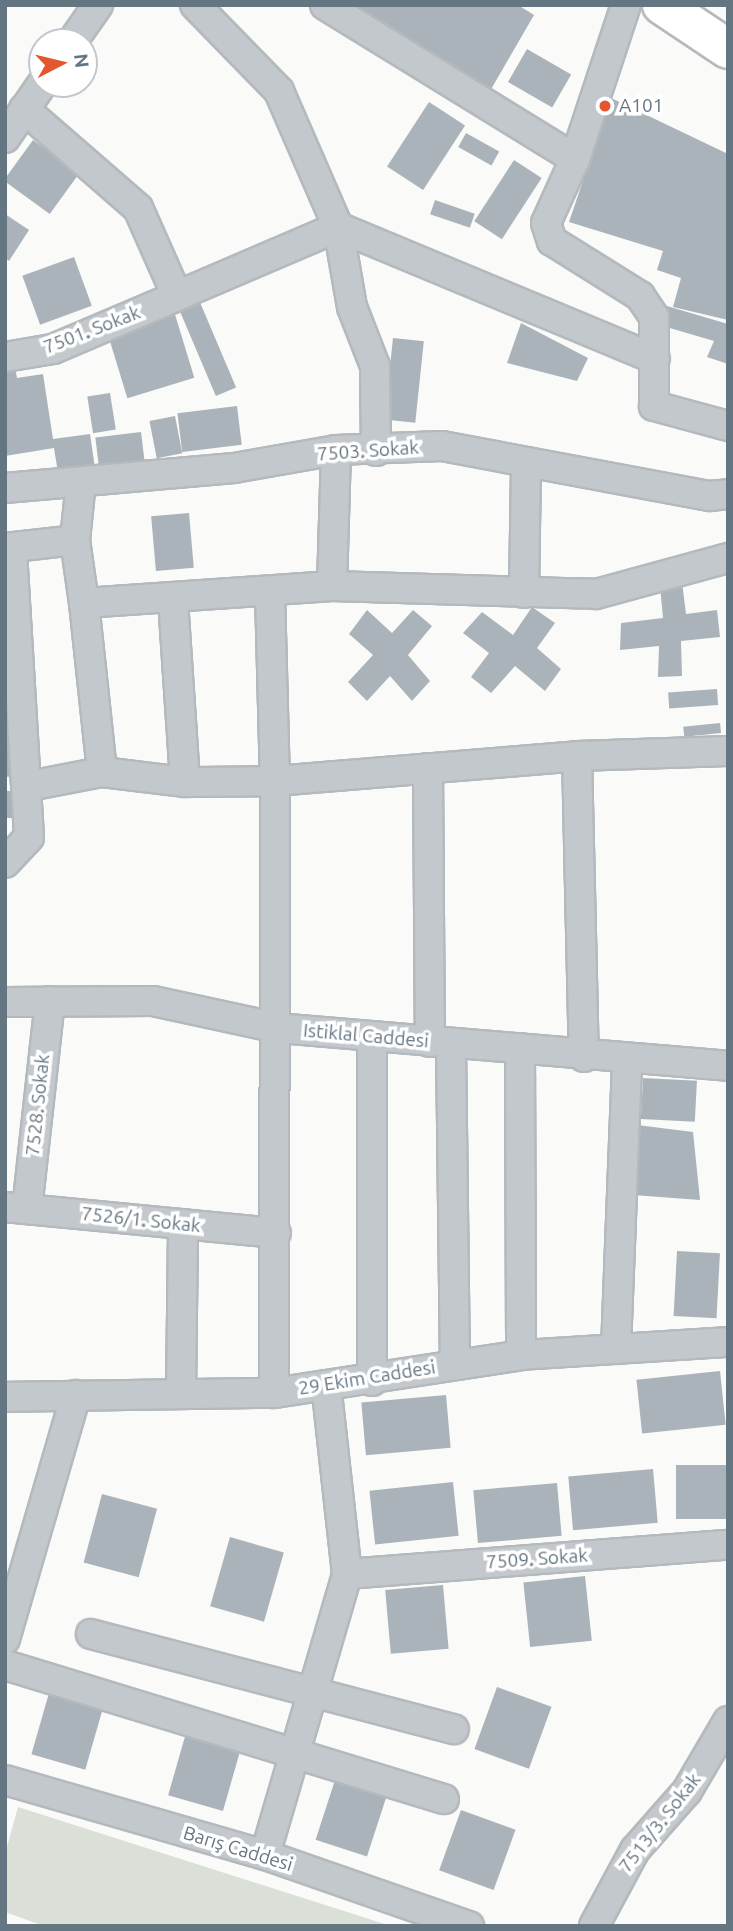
<!DOCTYPE html>
<html>
<head>
<meta charset="utf-8">
<style>
  body { margin:0 }
  #map { position:relative; width:733px; height:1931px; overflow:hidden; background:#fafaf8; font-family:Ubuntu,sans-serif }
  div>[style] { position:absolute }
  [style*='--x'] { left:calc(var(--x)*1px); top:calc(var(--y)*1px); width:calc(var(--w)*1px); rotate:calc(var(--a)*1deg) }
  .green>* { inset:0; background:#dadfd7 }
  .building>* { inset:0; background:#aab3b9; transform-origin:0 0 }
  .roads { filter:drop-shadow(2px 0 #b4b9bd) drop-shadow(-2px 0 #b4b9bd) drop-shadow(0 2px #b4b9bd) drop-shadow(0 -2px #b4b9bd) }
  .minor>* { height:28px; margin:-14px; padding:0 14px; transform-origin:14px; border-radius:14px; background:#c3c8cc }
  .highway>* { height:38px; margin:-19px; padding:0 19px; transform-origin:19px; border-radius:19px; background:#fff }
  .dots>* { width:19px; height:19px; translate:-50% -50%; box-sizing:border-box; border:4px solid #fff; border-radius:50% }
  span { translate:-50% -50%; white-space:nowrap; text-align:center; line-height:1.15; -webkit-text-stroke:7px #fff; paint-order:stroke }
  .poi-label { font-size:19px; color:#657683 }
  .left { translate:0 -50%; text-align:left }
  .street-label { font-size:19px; color:#657683 }
  .frame { position:absolute; inset:0; border:7px solid #657683; pointer-events:none }
  .north { position:absolute; left:28px; top:28px; width:70px; height:70px; box-sizing:border-box; background:#fff; border:2px solid #c1c8cd; border-radius:50%; rotate:83deg; font-size:19px; font-weight:700; line-height:28px; text-align:center; color:#657683 }
  .north::after { content:''; display:block; margin:auto; width:24px; height:32px; background:#e4572e; clip-path:polygon(50% 0,100% 100%,50% 72%,0 100%) }
</style>
</head>
<body>
<div id="map">
  <div class="green">
    <div style="clip-path:polygon(18px 1807px,391px 1926px,44px 1926px,5px 1912px,5px 1854px)"></div>
  </div>
  <div class="building">
    <div style="clip-path:polygon(344px 5px,518px 5px,534px 15px,490px 91px)"></div>
    <div style="left:527px;top:49px;width:51px;height:38px;rotate:30deg"></div>
    <div style="clip-path:polygon(611px 98px,728px 154px,728px 320px,673px 307px,681px 278px,657px 270px,663px 251px,569px 222px)"></div>
    <div style="left:429px;top:102px;width:43px;height:77px;rotate:33deg"></div>
    <div style="left:466px;top:133px;width:38px;height:16px;rotate:29deg"></div>
    <div style="left:33px;top:140px;width:57px;height:50px;rotate:36deg"></div>
    <div style="left:514px;top:160px;width:33px;height:73px;rotate:33deg"></div>
    <div style="left:435px;top:200px;width:42px;height:15px;rotate:19deg"></div>
    <div style="clip-path:polygon(5px 214px,29px 230px,9px 261px,5px 258px)"></div>
    <div style="left:74px;top:257px;width:52px;height:55px;rotate:70deg"></div>
    <div style="left:199px;top:300px;width:95px;height:22px;rotate:67deg"></div>
    <div style="clip-path:polygon(660px 304px,728px 324px,728px 364px,707px 357px,714px 341px,663px 326px)"></div>
    <div style="left:173px;top:308px;width:73px;height:70px;rotate:73deg"></div>
    <div style="clip-path:polygon(521px 323px,588px 358px,577px 381px,507px 363px)"></div>
    <div style="left:393px;top:338px;width:31px;height:82px;rotate:6deg"></div>
    <div style="clip-path:polygon(15px 367px,17px 378px,43px 374px,53px 439px,90px 434px,95px 468px,58px 473px,54px 448px,5px 456px,5px 368px)"></div>
    <div style="left:110px;top:393px;width:37px;height:23px;rotate:81deg"></div>
    <div style="left:237px;top:406px;width:39px;height:60px;rotate:83deg"></div>
    <div style="left:175px;top:416px;width:38px;height:26px;rotate:79deg"></div>
    <div style="left:141px;top:432px;width:32px;height:46px;rotate:83deg"></div>
    <div style="left:189px;top:513px;width:55px;height:38px;rotate:85deg"></div>
    <div style="clip-path:polygon(682px 582px,686px 614px,717px 610px,720px 637px,681px 641px,682px 676px,658px 677px,659px 646px,620px 650px,621px 623px,663px 618px,660px 586px)"></div>
    <div style="clip-path:polygon(532px 607px,555px 623px,537px 648px,561px 669px,545px 691px,515px 666px,491px 693px,471px 677px,489px 653px,463px 633px,482px 612px,513px 635px)"></div>
    <div style="clip-path:polygon(367px 610px,392px 633px,413px 610px,432px 626px,408px 655px,430px 681px,412px 701px,390px 676px,367px 701px,348px 682px,373px 655px,349px 634px)"></div>
    <div style="left:717px;top:689px;width:16px;height:49px;rotate:86deg"></div>
    <div style="left:720px;top:723px;width:10px;height:37px;rotate:84deg"></div>
    <div style="left:20px;top:743px;width:33px;height:15px;rotate:87deg"></div>
    <div style="left:5px;top:791px;width:16px;height:27px"></div>
    <div style="left:643px;top:1078px;width:54px;height:41px;rotate:3deg"></div>
    <div style="clip-path:polygon(637px 1125px,693px 1132px,700px 1200px,633px 1195px)"></div>
    <div style="left:677px;top:1251px;width:43px;height:65px;rotate:3deg"></div>
    <div style="left:720px;top:1371px;width:54px;height:84px;rotate:84deg"></div>
    <div style="left:446px;top:1395px;width:53px;height:85px;rotate:85deg"></div>
    <div style="left:728px;top:1465px;width:54px;height:52px;rotate:90deg"></div>
    <div style="left:653px;top:1469px;width:54px;height:85px;rotate:85deg"></div>
    <div style="left:453px;top:1482px;width:54px;height:84px;rotate:84deg"></div>
    <div style="left:557px;top:1483px;width:53px;height:84px;rotate:85deg"></div>
    <div style="left:102px;top:1494px;width:57px;height:71px;rotate:15deg"></div>
    <div style="left:230px;top:1537px;width:56px;height:72px;rotate:16deg"></div>
    <div style="left:585px;top:1576px;width:65px;height:62px;rotate:84deg"></div>
    <div style="left:443px;top:1585px;width:64px;height:58px;rotate:85deg"></div>
    <div style="left:51px;top:1686px;width:56px;height:71px;rotate:16deg"></div>
    <div style="left:497px;top:1687px;width:58px;height:66px;rotate:20deg"></div>
    <div style="left:188px;top:1726px;width:57px;height:72px;rotate:16deg"></div>
    <div style="left:336px;top:1777px;width:54px;height:66px;rotate:18deg"></div>
    <div style="left:461px;top:1810px;width:58px;height:64px;rotate:20deg"></div>
  </div>
  <div class="roads">
    <div class="minor">
      <div style="--x:325;--y:5;--w:294;--a:31.6"></div>
      <div style="--x:575;--y:159;--w:162;--a:-71.7"></div>
      <div style="--x:72;--y:42;--w:45;--a:-54.9"></div>
      <div style="--x:24;--y:109;--w:151;--a:41"></div>
      <div style="--x:138;--y:208;--w:96;--a:66.1"></div>
      <div style="--x:177;--y:296;--w:175;--a:-23.2"></div>
      <div style="--x:338;--y:227;--w:148;--a:-113.5"></div>
      <div style="--x:279;--y:91;--w:120;--a:-134.3"></div>
      <div style="--x:5;--y:138;--w:65;--a:-55.6"></div>
      <div style="--x:575;--y:159;--w:70;--a:114.4"></div>
      <div style="--x:546;--y:223;--w:19;--a:72"></div>
      <div style="--x:552;--y:241;--w:104;--a:32"></div>
      <div style="--x:640;--y:296;--w:25;--a:56"></div>
      <div style="--x:654;--y:317;--w:89;--a:90"></div>
      <div style="--x:654;--y:406;--w:77;--a:15.1"></div>
      <div style="--x:5;--y:357;--w:49;--a:-9.5"></div>
      <div style="--x:53;--y:349;--w:135;--a:-23.1"></div>
      <div style="--x:376;--y:451;--w:85;--a:-90.7"></div>
      <div style="--x:375;--y:366;--w:63;--a:-111.3"></div>
      <div style="--x:352;--y:307;--w:81;--a:-99.9"></div>
      <div style="--x:338;--y:227;--w:343;--a:22.6"></div>
      <div style="--x:5;--y:488;--w:230;--a:-5"></div>
      <div style="--x:234;--y:468;--w:104;--a:-10"></div>
      <div style="--x:336;--y:450;--w:106;--a:-2.2"></div>
      <div style="--x:442;--y:446;--w:273;--a:10.6"></div>
      <div style="--x:710;--y:496;--w:18;--a:-6"></div>
      <div style="--x:75;--y:540;--w:58;--a:-84.1"></div>
      <div style="--x:5;--y:548;--w:70;--a:-6.5"></div>
      <div style="--x:75;--y:540;--w:64;--a:81.9"></div>
      <div style="--x:84;--y:603;--w:249;--a:-3.9"></div>
      <div style="--x:332;--y:586;--w:264;--a:1.7"></div>
      <div style="--x:596;--y:594;--w:137;--a:-15.3"></div>
      <div style="--x:332;--y:586;--w:136;--a:-88.3"></div>
      <div style="--x:270;--y:593;--w:188;--a:88.5"></div>
      <div style="--x:275;--y:781;--w:303;--a:-4.7"></div>
      <div style="--x:577;--y:756;--w:151;--a:-1.9"></div>
      <div style="--x:524;--y:593;--w:130;--a:-89.1"></div>
      <div style="--x:173;--y:600;--w:182;--a:86.2"></div>
      <div style="--x:84;--y:603;--w:170;--a:83.9"></div>
      <div style="--x:577;--y:756;--w:301;--a:88.7"></div>
      <div style="--x:428;--y:768;--w:274;--a:89.6"></div>
      <div style="--x:29;--y:786;--w:74;--a:-10.9"></div>
      <div style="--x:102;--y:772;--w:84;--a:6.9"></div>
      <div style="--x:185;--y:782;--w:90;--a:-0.6"></div>
      <div style="--x:275;--y:781;--w:612;--a:90.09"></div>
      <div style="--x:5;--y:863;--w:35;--a:-47"></div>
      <div style="--x:29;--y:837;--w:289;--a:-93.4"></div>
      <div style="--x:5;--y:1002;--w:148;--a:-0.4"></div>
      <div style="--x:153;--y:1001;--w:128;--a:12.2"></div>
      <div style="--x:278;--y:1028;--w:452;--a:4.8"></div>
      <div style="--x:372;--y:1038;--w:343;--a:90"></div>
      <div style="--x:451;--y:1043;--w:321;--a:89.3"></div>
      <div style="--x:520;--y:1048;--w:307;--a:89.8"></div>
      <div style="--x:5;--y:1207;--w:272;--a:5.5"></div>
      <div style="--x:27;--y:1209;--w:209;--a:-83.7"></div>
      <div style="--x:616;--y:1349;--w:290;--a:-87.8"></div>
      <div style="--x:181;--y:1394;--w:170;--a:-89.3"></div>
      <div style="--x:5;--y:1397;--w:269;--a:-0.9"></div>
      <div style="--x:274;--y:1393;--w:250;--a:-8.7"></div>
      <div style="--x:521;--y:1355;--w:207;--a:-3.6"></div>
      <div style="--x:347;--y:1574;--w:382;--a:-4.4"></div>
      <div style="--x:91;--y:1634;--w:375;--a:14.7"></div>
      <div style="--x:5;--y:1639;--w:254;--a:-73.8"></div>
      <div style="--x:5;--y:1665;--w:459;--a:17"></div>
      <div style="--x:5;--y:1780;--w:271;--a:16.1"></div>
      <div style="--x:265;--y:1855;--w:216;--a:19.2"></div>
      <div style="--x:265;--y:1855;--w:293;--a:-73.7"></div>
      <div style="--x:347;--y:1574;--w:190;--a:-96.3"></div>
      <div style="--x:594;--y:1926;--w:86;--a:-61.7"></div>
      <div style="--x:635;--y:1850;--w:79;--a:-48.6"></div>
      <div style="--x:687;--y:1791;--w:81;--a:-59.6"></div>
    </div>
    <div class="highway">
      <div style="--x:662;--y:5;--w:79;--a:33.7"></div>
    </div>
  </div>
  <div class="dots">
    <div style="left:605px;top:106px;background:#e4572e"></div>
  </div>
  <div class="poi-label">
    <span class="left" style="left:619px;top:106px">A101</span>
  </div>
  <div class="street-label">
    <span style="left:92px;top:330px;rotate:-21deg">7501. Sokak</span>
    <span style="left:368px;top:451px;rotate:-4deg">7503. Sokak</span>
    <span style="left:366px;top:1036px;rotate:5deg">Istiklal Caddesi</span>
    <span style="left:38px;top:1105px;rotate:-84deg">7528. Sokak</span>
    <span style="left:141px;top:1220px;rotate:6deg">7526/1. Sokak</span>
    <span style="left:367px;top:1378px;rotate:-9deg">29 Ekim Caddesi</span>
    <span style="left:537px;top:1559px;rotate:-4deg">7509. Sokak</span>
    <span style="left:660px;top:1823px;rotate:-52deg">7513/3. Sokak</span>
    <span style="left:238px;top:1849px;rotate:17deg">Barış Caddesi</span>
  </div>
  <div class="frame"></div>
  <div class="north">N</div>
</div>
</body>
</html>
